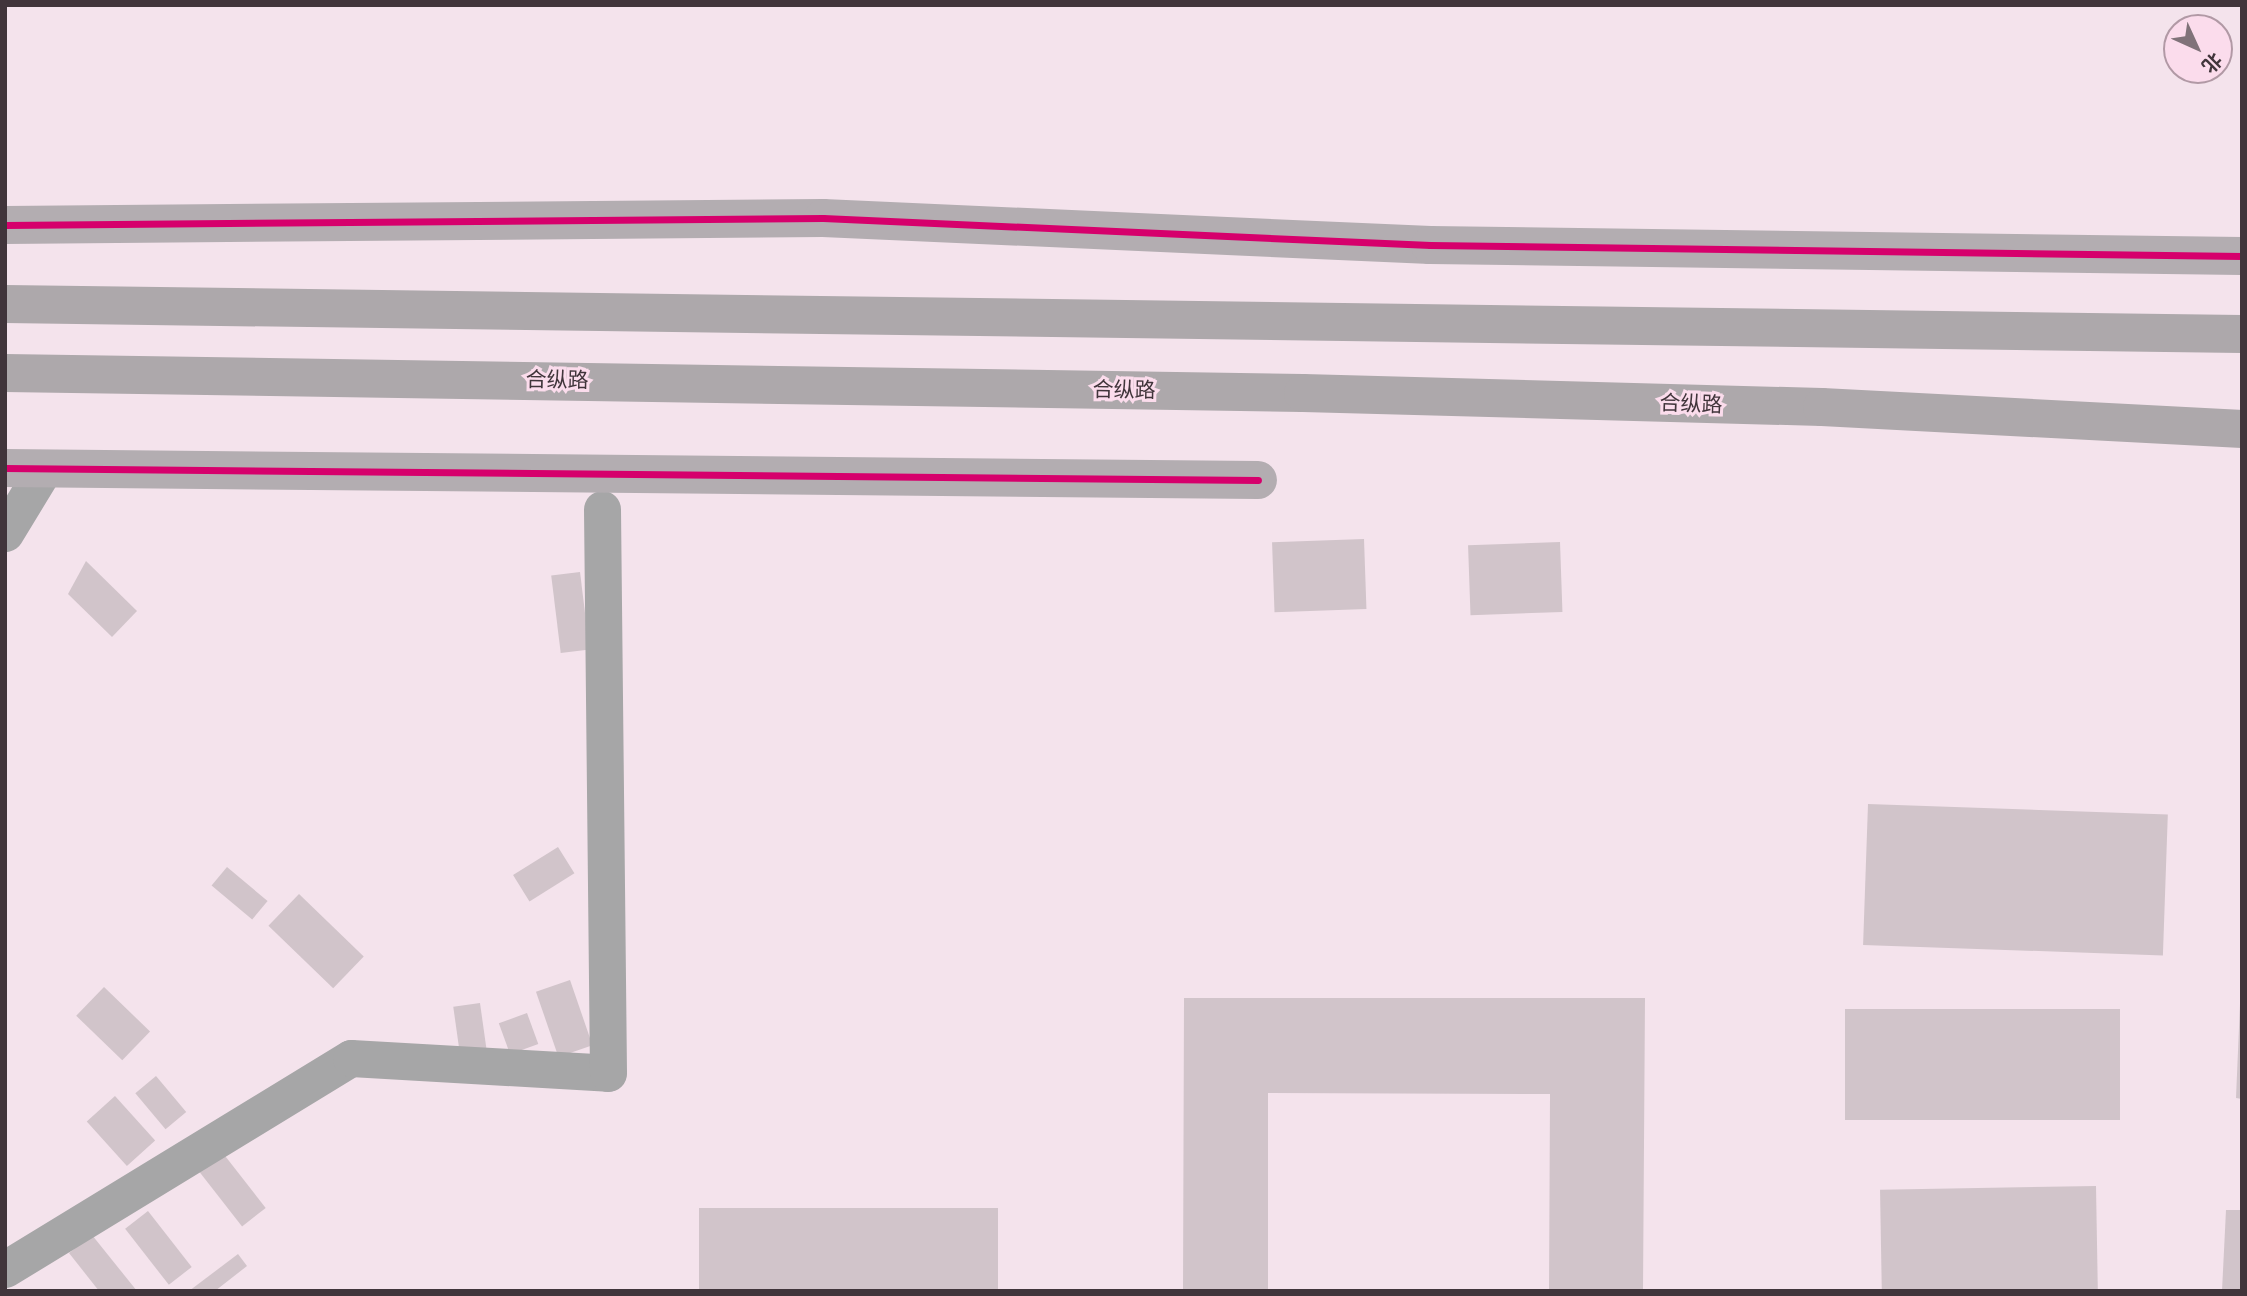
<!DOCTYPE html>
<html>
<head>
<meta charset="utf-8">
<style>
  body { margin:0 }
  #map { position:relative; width:2247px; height:1296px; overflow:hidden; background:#f4e3ec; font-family:Karla,"Noto Sans SC",sans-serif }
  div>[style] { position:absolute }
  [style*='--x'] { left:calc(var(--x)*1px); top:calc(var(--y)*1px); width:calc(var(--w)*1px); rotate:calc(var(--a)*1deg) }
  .building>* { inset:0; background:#d1c4ca; transform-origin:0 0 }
  .street>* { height:37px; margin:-18.5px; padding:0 18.5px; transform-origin:18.5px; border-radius:18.5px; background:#a6a6a7 }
  .secondary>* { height:38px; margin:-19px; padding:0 19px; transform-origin:19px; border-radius:19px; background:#b3adb1 }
  .primary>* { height:38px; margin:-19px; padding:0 19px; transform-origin:19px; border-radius:19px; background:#ada8ab }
  .cycleway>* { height:7px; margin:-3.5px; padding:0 3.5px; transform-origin:3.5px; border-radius:3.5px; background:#d6006c }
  span { translate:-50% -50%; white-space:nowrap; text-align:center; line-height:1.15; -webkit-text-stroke:6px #fbdcec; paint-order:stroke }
  .street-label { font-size:21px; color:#41353b }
  .frame { position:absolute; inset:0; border:7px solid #41353b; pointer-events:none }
  .north { position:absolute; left:2163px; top:14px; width:70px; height:70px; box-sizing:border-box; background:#fbdcec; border:2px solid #b199a5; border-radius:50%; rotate:135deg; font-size:19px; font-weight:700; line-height:28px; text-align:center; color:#41353b }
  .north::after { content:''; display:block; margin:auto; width:24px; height:32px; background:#807279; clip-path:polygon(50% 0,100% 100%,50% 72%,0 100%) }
</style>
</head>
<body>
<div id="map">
  <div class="building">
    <div style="left:1364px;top:539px;width:70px;height:92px;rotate:88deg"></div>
    <div style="left:1560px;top:542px;width:70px;height:92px;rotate:88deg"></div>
    <div style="clip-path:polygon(86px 561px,137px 611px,112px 637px,68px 594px)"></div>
    <div style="left:580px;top:572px;width:78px;height:29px;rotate:83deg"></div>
    <div style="left:1868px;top:804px;width:300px;height:141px;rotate:2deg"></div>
    <div style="left:558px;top:847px;width:31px;height:53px;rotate:58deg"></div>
    <div style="left:227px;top:867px;width:53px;height:24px;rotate:40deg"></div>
    <div style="left:299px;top:894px;width:90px;height:44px;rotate:44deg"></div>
    <div style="left:570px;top:980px;width:69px;height:36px;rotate:71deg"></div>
    <div style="left:104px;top:987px;width:64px;height:40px;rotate:44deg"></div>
    <div style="clip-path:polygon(1184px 998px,1645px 998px,1643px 1291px,1549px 1291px,1550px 1094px,1268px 1093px,1268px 1291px,1183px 1291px)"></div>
    <div style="left:480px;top:1003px;width:49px;height:27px;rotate:82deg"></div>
    <div style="clip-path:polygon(2240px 1004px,2242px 1004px,2242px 1099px,2236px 1098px)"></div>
    <div style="left:2120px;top:1009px;width:111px;height:275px;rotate:90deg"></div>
    <div style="left:527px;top:1013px;width:33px;height:30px;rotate:70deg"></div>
    <div style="left:156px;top:1076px;width:47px;height:27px;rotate:50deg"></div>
    <div style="left:115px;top:1096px;width:60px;height:38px;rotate:48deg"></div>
    <div style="left:222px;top:1152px;width:71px;height:30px;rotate:52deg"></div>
    <div style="left:2096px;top:1186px;width:103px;height:216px;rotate:89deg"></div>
    <div style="left:699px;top:1208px;width:299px;height:83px"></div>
    <div style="clip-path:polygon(2226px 1210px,2242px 1210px,2242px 1291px,2222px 1291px)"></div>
    <div style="left:148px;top:1211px;width:71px;height:29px;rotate:52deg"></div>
    <div style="clip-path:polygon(92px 1235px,137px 1291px,99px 1291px,69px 1253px)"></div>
    <div style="clip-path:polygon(238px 1254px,247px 1266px,215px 1291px,189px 1291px)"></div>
  </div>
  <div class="street">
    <div style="--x:5;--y:533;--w:75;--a:-58.6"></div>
    <div style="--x:5;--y:1269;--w:405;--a:-31.4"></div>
    <div style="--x:351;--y:1058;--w:257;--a:3.3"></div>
    <div style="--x:608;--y:1073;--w:564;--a:-90.61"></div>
  </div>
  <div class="secondary">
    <div style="--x:5;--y:225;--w:818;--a:-0.49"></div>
    <div style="--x:823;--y:218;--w:608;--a:2.55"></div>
    <div style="--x:1430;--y:245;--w:812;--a:0.78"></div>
    <div style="--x:5;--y:468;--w:1253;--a:0.55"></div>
  </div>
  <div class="primary">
    <div style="--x:5;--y:304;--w:2237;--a:0.77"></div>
    <div style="--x:5;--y:373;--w:1298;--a:0.88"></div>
    <div style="--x:1303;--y:393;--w:519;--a:1.55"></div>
    <div style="--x:1822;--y:407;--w:421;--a:3"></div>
  </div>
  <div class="cycleway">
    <div style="--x:5;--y:225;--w:818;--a:-0.49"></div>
    <div style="--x:823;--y:218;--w:608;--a:2.55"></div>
    <div style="--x:1430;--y:245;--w:812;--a:0.78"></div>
    <div style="--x:5;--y:468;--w:1253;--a:0.55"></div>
  </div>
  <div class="street-label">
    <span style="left:557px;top:380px;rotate:1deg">合纵路</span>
    <span style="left:1124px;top:390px;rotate:1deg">合纵路</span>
    <span style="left:1691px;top:404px;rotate:2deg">合纵路</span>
  </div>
  <div class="frame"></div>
  <div class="north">北</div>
</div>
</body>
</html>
